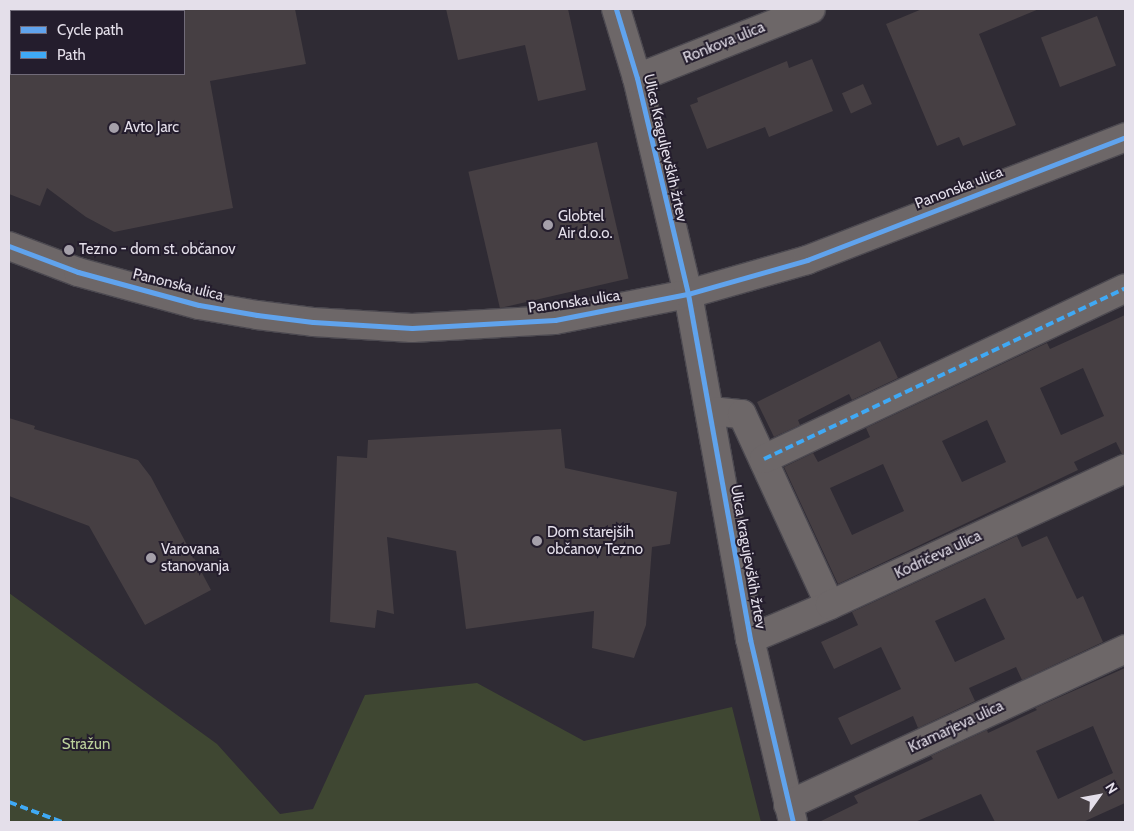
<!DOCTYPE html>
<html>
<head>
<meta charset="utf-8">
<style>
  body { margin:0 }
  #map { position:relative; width:1134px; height:831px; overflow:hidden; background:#2f2b34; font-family:Cabin,sans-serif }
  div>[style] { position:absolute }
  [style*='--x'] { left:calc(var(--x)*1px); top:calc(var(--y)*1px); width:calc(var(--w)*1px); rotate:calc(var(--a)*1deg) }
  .green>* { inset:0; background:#3f4732 }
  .building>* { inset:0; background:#463f43; transform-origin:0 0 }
  .roads { filter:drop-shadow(1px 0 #4c4950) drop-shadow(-1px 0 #4c4950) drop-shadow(0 1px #4c4950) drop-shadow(0 -1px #4c4950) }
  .minor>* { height:28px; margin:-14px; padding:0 14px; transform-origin:14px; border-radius:14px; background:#6d6768 }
  .quiet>* { height:4px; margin-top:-2px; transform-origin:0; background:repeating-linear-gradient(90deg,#3fa9f5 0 8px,transparent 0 12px) }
  .cycleway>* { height:5px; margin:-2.5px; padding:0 2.5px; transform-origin:2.5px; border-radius:2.5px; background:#60a3ed }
  .dots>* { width:14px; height:14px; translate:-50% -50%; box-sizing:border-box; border:2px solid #241d2d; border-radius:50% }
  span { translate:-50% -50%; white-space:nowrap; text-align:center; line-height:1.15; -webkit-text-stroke:4px #241d2d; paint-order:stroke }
  .street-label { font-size:15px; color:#e4dfea }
  .poi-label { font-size:15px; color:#e4dfea }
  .left { translate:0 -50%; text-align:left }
  .park-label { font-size:15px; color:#bcd19b }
  .frame { position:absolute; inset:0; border:10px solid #e4dfea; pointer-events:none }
  .legend { position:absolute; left:10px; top:10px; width:175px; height:65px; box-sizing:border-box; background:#241d2d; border:1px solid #716b79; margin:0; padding:6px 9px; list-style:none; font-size:15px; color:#e4dfea }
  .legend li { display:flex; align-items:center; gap:10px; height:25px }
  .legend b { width:25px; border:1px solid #716b79 }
  .north { position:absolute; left:1074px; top:771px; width:50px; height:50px; -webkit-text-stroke:4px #241d2d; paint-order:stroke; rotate:58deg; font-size:14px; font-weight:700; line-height:20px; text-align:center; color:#e4dfea }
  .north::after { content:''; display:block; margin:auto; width:18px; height:22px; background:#e4dfea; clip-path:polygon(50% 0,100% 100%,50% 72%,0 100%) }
</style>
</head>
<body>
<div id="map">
  <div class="green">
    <div style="clip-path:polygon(9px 593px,217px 744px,280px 814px,313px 809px,365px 695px,477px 683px,584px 741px,732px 707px,761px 822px,9px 822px)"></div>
  </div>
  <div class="building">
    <div style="clip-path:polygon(184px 9px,295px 9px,306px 64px,210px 81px,233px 208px,114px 232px,86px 217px,47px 188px,40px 206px,9px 194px,9px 74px,184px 74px)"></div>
    <div style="clip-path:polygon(446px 9px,568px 9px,586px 90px,538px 101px,525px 45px,458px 60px)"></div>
    <div style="clip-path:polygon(922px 9px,1039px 9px,979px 34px,1016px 125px,963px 146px,959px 137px,937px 146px,886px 24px)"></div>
    <div style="left:1097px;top:16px;width:53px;height:60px;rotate:69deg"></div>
    <div style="clip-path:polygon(812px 59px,833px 111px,769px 137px,765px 127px,707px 149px,690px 105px,698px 102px,697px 98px,787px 61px,789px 68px)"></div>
    <div style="left:863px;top:84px;width:22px;height:23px;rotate:66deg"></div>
    <div style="left:597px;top:142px;width:140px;height:132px;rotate:77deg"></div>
    <div style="clip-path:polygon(evenodd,1125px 315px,1125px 454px,1122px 454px,1116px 442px,1074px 462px,1078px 470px,838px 584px,784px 467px,813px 453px,818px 462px,870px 437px,866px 428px,1047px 343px,1050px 349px,1125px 315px,1083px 368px,1104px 416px,1061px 435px,1040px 388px,1083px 368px,1125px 315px,987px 420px,1006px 462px,962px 482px,942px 441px,987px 420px,1125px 315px,883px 464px,904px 511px,852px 535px,830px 488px,883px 464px)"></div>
    <div style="clip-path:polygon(880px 341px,898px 378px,852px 400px,849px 394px,798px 420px,800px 425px,774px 437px,757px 402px)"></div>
    <div style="clip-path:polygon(9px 418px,35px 426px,34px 429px,138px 460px,151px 477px,211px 590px,145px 625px,89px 526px,9px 496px)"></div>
    <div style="clip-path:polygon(561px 429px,565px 468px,677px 492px,670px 544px,652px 547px,646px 625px,634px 658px,592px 648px,594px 611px,466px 629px,456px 551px,387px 537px,394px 614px,377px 610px,375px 628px,330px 622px,337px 456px,367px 458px,368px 440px)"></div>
    <div style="clip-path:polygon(evenodd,1017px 536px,1022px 547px,1047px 536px,1077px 599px,1083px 596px,1103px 642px,1022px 680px,1016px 667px,969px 688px,975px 701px,918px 728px,913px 716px,851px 745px,838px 718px,901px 689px,881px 647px,834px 669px,821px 642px,858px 625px,852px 612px,1017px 536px,985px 598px,1005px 639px,955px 662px,935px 621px,985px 598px)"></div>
    <div style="clip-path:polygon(evenodd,1125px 668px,1125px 803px,1083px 822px,995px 822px,981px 794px,915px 822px,819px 822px,858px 803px,854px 796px,933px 759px,931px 756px,987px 730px,988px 733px,1037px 710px,1035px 708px,1125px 668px,1093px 726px,1113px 773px,1058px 799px,1036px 751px,1093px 726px)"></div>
  </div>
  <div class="roads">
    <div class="minor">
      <div style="--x:616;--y:9;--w:72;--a:73.1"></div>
      <div style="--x:637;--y:78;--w:222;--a:76.7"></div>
      <div style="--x:688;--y:294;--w:351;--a:79.8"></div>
      <div style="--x:750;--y:639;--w:188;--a:76.8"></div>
      <div style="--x:637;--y:78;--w:187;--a:-21.6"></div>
      <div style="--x:9;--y:246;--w:74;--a:20.6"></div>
      <div style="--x:78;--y:272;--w:125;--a:15.3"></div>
      <div style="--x:199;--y:305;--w:59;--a:9.8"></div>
      <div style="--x:257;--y:315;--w:56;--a:7.1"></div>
      <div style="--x:313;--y:322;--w:99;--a:3.5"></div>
      <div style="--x:412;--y:328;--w:143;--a:-3.2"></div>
      <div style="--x:555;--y:320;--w:136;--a:-11.1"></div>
      <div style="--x:688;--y:294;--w:124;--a:-15.9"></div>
      <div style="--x:807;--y:260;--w:341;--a:-21.1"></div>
      <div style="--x:711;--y:411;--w:31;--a:6"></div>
      <div style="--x:742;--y:414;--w:210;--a:65.3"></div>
      <div style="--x:764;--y:459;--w:399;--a:-25.3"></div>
      <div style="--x:750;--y:639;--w:87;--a:-23"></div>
      <div style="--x:830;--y:605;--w:325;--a:-24.8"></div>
      <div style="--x:788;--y:805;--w:371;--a:-24.8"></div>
    </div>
  </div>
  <div class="quiet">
    <div style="--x:764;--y:459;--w:399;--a:-25.3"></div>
    <div style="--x:9;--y:802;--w:57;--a:20.7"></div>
  </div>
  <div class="cycleway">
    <div style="--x:616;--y:9;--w:72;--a:73.1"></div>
    <div style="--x:637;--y:78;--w:222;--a:76.7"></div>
    <div style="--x:688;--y:294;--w:351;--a:79.8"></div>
    <div style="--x:750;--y:639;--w:188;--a:76.8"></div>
    <div style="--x:9;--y:246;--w:74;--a:20.6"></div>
    <div style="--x:78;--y:272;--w:125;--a:15.3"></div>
    <div style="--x:199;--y:305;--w:59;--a:9.8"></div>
    <div style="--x:257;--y:315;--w:56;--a:7.1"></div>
    <div style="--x:313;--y:322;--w:99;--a:3.5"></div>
    <div style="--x:412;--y:328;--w:143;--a:-3.2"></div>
    <div style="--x:555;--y:320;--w:136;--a:-11.1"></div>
    <div style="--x:688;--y:294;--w:124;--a:-15.9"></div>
    <div style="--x:807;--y:260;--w:341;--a:-21.1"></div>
  </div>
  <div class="dots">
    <div style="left:114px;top:128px;background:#a5a0aa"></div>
    <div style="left:548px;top:225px;background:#a5a0aa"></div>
    <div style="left:69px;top:250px;background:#a5a0aa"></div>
    <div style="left:537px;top:541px;background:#a5a0aa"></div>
    <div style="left:151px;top:558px;background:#a5a0aa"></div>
  </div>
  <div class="street-label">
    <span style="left:724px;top:43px;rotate:-22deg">Ronkova ulica</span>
    <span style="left:665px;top:148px;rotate:77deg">Ulica Kraguljevških žrtev</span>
    <span style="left:959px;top:188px;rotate:-21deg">Panonska ulica</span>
    <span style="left:178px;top:285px;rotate:14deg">Panonska ulica</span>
    <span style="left:574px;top:302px;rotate:-8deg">Panonska ulica</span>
    <span style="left:938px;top:555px;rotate:-25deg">Kodričeva ulica</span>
    <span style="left:748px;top:557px;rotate:80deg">Ulica kragujevških žrtev</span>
    <span style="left:956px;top:727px;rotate:-25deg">Kramarjeva ulica</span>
  </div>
  <div class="poi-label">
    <span class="left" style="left:124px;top:128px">Avto Jarc</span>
    <span class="left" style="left:558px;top:225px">Globtel<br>Air d.o.o.</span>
    <span class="left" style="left:79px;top:250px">Tezno - dom st. občanov</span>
    <span class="left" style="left:547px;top:541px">Dom starejših<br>občanov Tezno</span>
    <span class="left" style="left:161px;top:558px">Varovana<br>stanovanja</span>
  </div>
  <div class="park-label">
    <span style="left:86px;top:745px">Stražun</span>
  </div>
  <div class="frame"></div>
  <ul class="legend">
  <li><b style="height:6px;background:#60a3ed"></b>Cycle path</li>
  <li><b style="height:6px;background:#3fa9f5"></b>Path</li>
  </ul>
  <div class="north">N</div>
</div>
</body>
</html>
